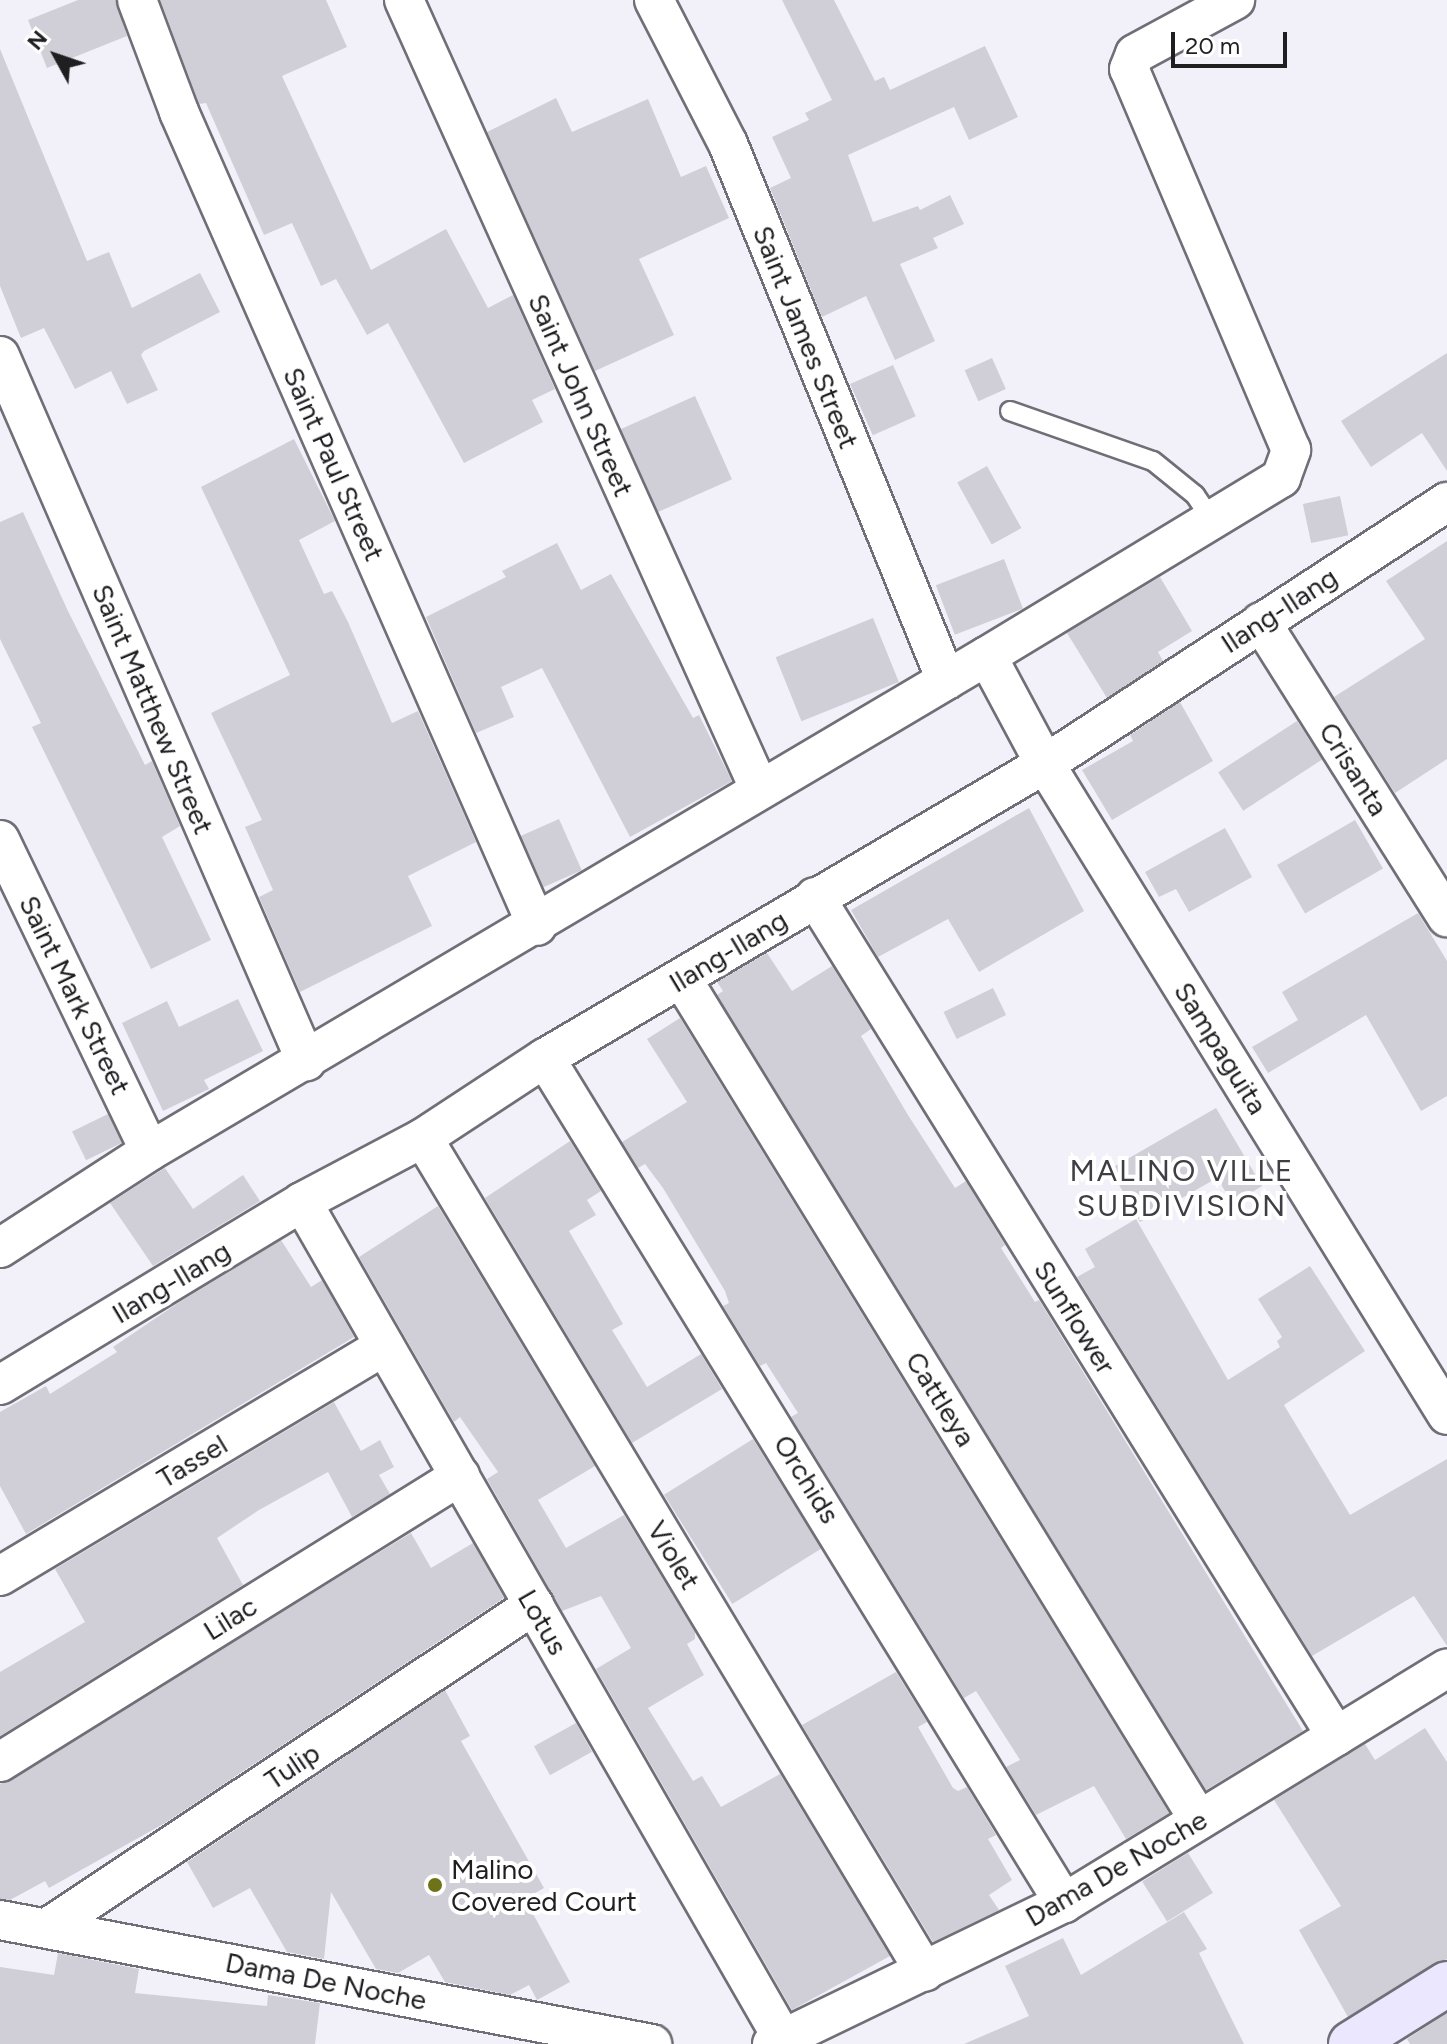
<!DOCTYPE html>
<html>
<head>
<meta charset="utf-8">
<style>
  body { margin:0 }
  #map { position:relative; width:1447px; height:2044px; overflow:hidden; background:#f2f1fa; font-family:Figtree,sans-serif }
  div>[style] { position:absolute }
  [style*='--x'] { left:calc(var(--x)*1px); top:calc(var(--y)*1px); width:calc(var(--w)*1px); rotate:calc(var(--a)*1deg) }
  .building>* { inset:0; background:#d0cfd7; transform-origin:0 0 }
  .roads { filter:drop-shadow(2px 0 #706f77) drop-shadow(-2px 0 #706f77) drop-shadow(0 2px #706f77) drop-shadow(0 -2px #706f77) }
  .lane>* { height:18px; margin:-9px; padding:0 9px; transform-origin:9px; border-radius:9px; background:#fff }
  .street>* { height:38px; margin:-19px; padding:0 19px; transform-origin:19px; border-radius:19px; background:#fff }
  .secondary>* { height:44px; margin:-22px; padding:0 22px; transform-origin:22px; border-radius:22px; background:#ebe7fe }
  .dots>* { width:22px; height:22px; translate:-50% -50%; box-sizing:border-box; border:4px solid #fff; border-radius:50% }
  span { translate:-50% -50%; white-space:nowrap; text-align:center; line-height:1.15; -webkit-text-stroke:8px #fff; paint-order:stroke }
  .street-label { font-size:28px; color:#1f1f22 }
  .poi-label { font-size:28px; color:#1f1f22 }
  .left { translate:0 -50%; text-align:left }
  .neighbourhood-label { font-size:30px; color:#3f3e45; letter-spacing:2px }
  .north { position:absolute; left:16px; top:16px; width:80px; height:80px; -webkit-text-stroke:6px #fff; paint-order:stroke; rotate:310deg; font-size:22px; font-weight:700; line-height:32px; text-align:center; color:#1f1f22 }
  .north::after { content:''; display:block; margin:auto; width:28px; height:36px; background:#1f1f22; clip-path:polygon(50% 0,100% 100%,50% 72%,0 100%) }
  .scale { position:absolute; left:1171px; top:32px; width:116px; height:36px; box-sizing:border-box; border:4px solid #1f1f22; border-top:0; padding-left:10px; font-size:24px; line-height:28px; white-space:nowrap; color:#1f1f22; -webkit-text-stroke:6px #fff; paint-order:stroke }
</style>
</head>
<body>
<div id="map">
  <div class="building">
    <div style="clip-path:polygon(78px 0,116px 0,127px 36px,47px 68px,28px 20px)"></div>
    <div style="clip-path:polygon(160px 0,326px 0,347px 47px,282px 76px,371px 270px,446px 229px,488px 308px,513px 295px,555px 389px,532px 400px,543px 422px,464px 463px,388px 323px,367px 335px,336px 279px,321px 286px,292px 223px,264px 235px,206px 103px,199px 104px)"></div>
    <div style="clip-path:polygon(782px 0,834px 0,875px 81px,884px 77px,890px 90px,985px 46px,1018px 117px,969px 140px,954px 107px,848px 155px,873px 222px,918px 206px,920px 210px,950px 195px,964px 224px,933px 238px,938px 248px,900px 264px,935px 341px,895px 360px,866px 296px,822px 317px,770px 188px,791px 178px,772px 137px,809px 120px,805px 113px,832px 100px)"></div>
    <div style="clip-path:polygon(0 49px,87px 261px,109px 252px,132px 308px,200px 273px,220px 312px,144px 351px,141px 355px,158px 390px,127px 404px,111px 371px,75px 389px,44px 328px,21px 338px,0 286px)"></div>
    <div style="clip-path:polygon(556px 98px,572px 132px,648px 99px,681px 177px,706px 166px,729px 218px,639px 259px,674px 335px,595px 371px,487px 132px)"></div>
    <div style="clip-path:polygon(1447px 353px,1447px 471px,1422px 433px,1371px 467px,1341px 421px)"></div>
    <div style="left:992px;top:358px;width:34px;height:30px;rotate:66deg"></div>
    <div style="left:893px;top:365px;width:56px;height:47px;rotate:66deg"></div>
    <div style="left:695px;top:396px;width:91px;height:81px;rotate:66deg"></div>
    <div style="clip-path:polygon(294px 439px,335px 521px,299px 540px,324px 594px,332px 591px,348px 622px,392px 723px,418px 711px,476px 842px,408px 876px,432px 926px,300px 992px,259px 897px,273px 890px,245px 827px,262px 820px,211px 713px,290px 675px,201px 487px)"></div>
    <div style="left:987px;top:466px;width:71px;height:34px;rotate:61deg"></div>
    <div style="left:1340px;top:496px;width:40px;height:38px;rotate:78deg"></div>
    <div style="clip-path:polygon(23px 512px,67px 609px,145px 765px,152px 761px,180px 826px,162px 837px,211px 940px,151px 969px,32px 727px,41px 723px,0 639px,0 522px)"></div>
    <div style="clip-path:polygon(1447px 541px,1447px 759px,1395px 793px,1334px 697px,1425px 639px,1386px 581px)"></div>
    <div style="clip-path:polygon(557px 543px,581px 590px,611px 574px,693px 718px,699px 715px,732px 781px,630px 837px,542px 668px,501px 687px,514px 717px,476px 733px,426px 617px,506px 577px,502px 571px)"></div>
    <div style="left:1004px;top:559px;width:53px;height:73px;rotate:69deg"></div>
    <div style="clip-path:polygon(1160px 577px,1192px 631px,1158px 652px,1163px 661px,1107px 698px,1067px 633px)"></div>
    <div style="left:873px;top:618px;width:69px;height:105px;rotate:68deg"></div>
    <div style="clip-path:polygon(1180px 702px,1213px 761px,1112px 820px,1082px 770px,1133px 741px,1130px 735px)"></div>
    <div style="left:1297px;top:721px;width:46px;height:94px;rotate:57deg"></div>
    <div style="clip-path:polygon(1029px 808px,1084px 911px,979px 972px,948px 919px,878px 957px,851px 910px)"></div>
    <div style="left:559px;top:819px;width:56px;height:42px;rotate:66deg"></div>
    <div style="left:1355px;top:820px;width:56px;height:90px;rotate:60deg"></div>
    <div style="clip-path:polygon(1225px 828px,1252px 877px,1189px 912px,1176px 889px,1159px 897px,1145px 872px)"></div>
    <div style="clip-path:polygon(1418px 913px,1447px 961px,1447px 1096px,1421px 1111px,1366px 1015px,1268px 1073px,1252px 1047px,1298px 1020px,1282px 992px)"></div>
    <div style="clip-path:polygon(767px 953px,792px 991px,832px 966px,871px 1029px,861px 1036px,908px 1115px,955px 1188px,966px 1181px,1005px 1245px,1001px 1248px,1035px 1302px,1039px 1300px,1303px 1731px,1206px 1790px,717px 995px,723px 991px,717px 982px)"></div>
    <div style="left:993px;top:988px;width:30px;height:55px;rotate:64deg"></div>
    <div style="clip-path:polygon(238px 999px,263px 1051px,204px 1080px,209px 1089px,163px 1111px,122px 1023px,167px 1001px,179px 1027px)"></div>
    <div style="clip-path:polygon(680px 1018px,1169px 1813px,1126px 1839px,1094px 1786px,1036px 1815px,1006px 1767px,1020px 1760px,976px 1691px,964px 1698px,791px 1417px,798px 1413px,766px 1363px,760px 1366px,723px 1306px,729px 1303px,725px 1291px,663px 1188px,645px 1164px,638px 1168px,622px 1142px,687px 1102px,647px 1039px)"></div>
    <div style="clip-path:polygon(1216px 1108px,1262px 1186px,1233px 1204px,1217px 1178px,1140px 1222px,1110px 1169px)"></div>
    <div style="left:108px;top:1114px;width:32px;height:40px;rotate:64deg"></div>
    <div style="clip-path:polygon(570px 1141px,601px 1191px,587px 1200px,596px 1215px,569px 1231px,623px 1324px,612px 1330px,647px 1387px,701px 1354px,722px 1389px,632px 1443px,485px 1198px)"></div>
    <div style="clip-path:polygon(165px 1168px,193px 1209px,243px 1175px,260px 1201px,153px 1266px,110px 1203px)"></div>
    <div style="clip-path:polygon(438px 1206px,595px 1466px,538px 1500px,566px 1548px,624px 1515px,695px 1632px,695px 1639px,687px 1644px,704px 1675px,648px 1708px,693px 1781px,702px 1776px,721px 1807px,780px 1774px,890px 1956px,792px 2010px,596px 1669px,631px 1648px,601px 1596px,562px 1611px,487px 1479px,498px 1472px,460px 1417px,454px 1422px,359px 1257px)"></div>
    <div style="clip-path:polygon(1136px 1219px,1228px 1380px,1280px 1347px,1277px 1341px,1282px 1337px,1258px 1299px,1310px 1266px,1365px 1351px,1284px 1405px,1350px 1515px,1447px 1459px,1447px 1646px,1414px 1596px,1312px 1656px,1077px 1277px,1095px 1267px,1085px 1249px)"></div>
    <div style="clip-path:polygon(281px 1240px,311px 1287px,322px 1280px,354px 1337px,26px 1534px,0 1486px,0 1412px,46px 1386px,50px 1394px,117px 1352px,113px 1347px,178px 1303px)"></div>
    <div style="clip-path:polygon(334px 1402px,361px 1451px,380px 1440px,394px 1467px,379px 1475px,390px 1494px,352px 1517px,328px 1472px,259px 1510px,217px 1538px,243px 1585px,0 1736px,0 1672px,85px 1622px,55px 1569px)"></div>
    <div style="left:753px;top:1439px;width:129px;height:105px;rotate:58deg"></div>
    <div style="clip-path:polygon(411px 1533px,431px 1568px,473px 1543px,504px 1598px,165px 1823px,49px 1888px,45px 1881px,10px 1900px,0 1899px,0 1784px)"></div>
    <div style="clip-path:polygon(896px 1672px,927px 1722px,918px 1727px,953px 1788px,958px 1791px,967px 1787px,996px 1835px,988px 1839px,1012px 1880px,989px 1895px,999px 1910px,933px 1942px,802px 1725px)"></div>
    <div style="clip-path:polygon(445px 1690px,470px 1736px,461px 1741px,544px 1888px,525px 1899px,570px 1982px,537px 2000px,529px 1985px,510px 1995px,445px 1982px,429px 1955px,398px 1973px,376px 1969px,331px 1892px,324px 1959px,287px 1952px,250px 1888px,213px 1908px,187px 1862px)"></div>
    <div style="left:576px;top:1723px;width:33px;height:48px;rotate:61deg"></div>
    <div style="clip-path:polygon(1425px 1728px,1447px 1762px,1447px 1959px,1348px 2017px,1299px 1930px,1341px 1906px,1274px 1800px,1365px 1744px,1375px 1760px)"></div>
    <div style="left:1188px;top:1853px;width:47px;height:54px;rotate:58deg"></div>
    <div style="clip-path:polygon(1184px 1912px,1207px 1949px,1199px 1953px,1244px 2044px,964px 2044px,1029px 2016px,1005px 1966px,1063px 1938px,1081px 1975px)"></div>
    <div style="clip-path:polygon(58px 1953px,139px 1969px,135px 1993px,267px 2006px,268px 1995px,320px 2003px,315px 2044px,0 2044px,0 1967px,54px 1975px)"></div>
    <div style="clip-path:polygon(1447px 2013px,1447px 2044px,1410px 2044px,1407px 2039px)"></div>
  </div>
  <div class="roads">
    <div class="lane">
      <div style="--x:1010;--y:411;--w:151;--a:19.3"></div>
      <div style="--x:1153;--y:461;--w:54;--a:39"></div>
      <div style="--x:1195;--y:495;--w:30;--a:56"></div>
    </div>
    <div class="street">
      <div style="--x:137;--y:0;--w:120;--a:69.4"></div>
      <div style="--x:179;--y:112;--w:889;--a:66.26"></div>
      <div style="--x:404;--y:0;--w:864;--a:65.75"></div>
      <div style="--x:654;--y:0;--w:162;--a:62.8"></div>
      <div style="--x:728;--y:144;--w:579;--a:67.87"></div>
      <div style="--x:0;--y:356;--w:769;--a:66.54"></div>
      <div style="--x:1261;--y:622;--w:349;--a:57.8"></div>
      <div style="--x:987;--y:656;--w:344;--a:-31.2"></div>
      <div style="--x:1281;--y:478;--w:30;--a:-70"></div>
      <div style="--x:1291;--y:450;--w:414;--a:-113"></div>
      <div style="--x:1129;--y:69;--w:16;--a:-68"></div>
      <div style="--x:1135;--y:54;--w:114;--a:-28.4"></div>
      <div style="--x:0;--y:840;--w:345;--a:64.3"></div>
      <div style="--x:815;--y:897;--w:988;--a:58.16"></div>
      <div style="--x:682;--y:979;--w:987;--a:58.42"></div>
      <div style="--x:545;--y:1058;--w:992;--a:58.44"></div>
      <div style="--x:423;--y:1138;--w:973;--a:58.96"></div>
      <div style="--x:302;--y:1202;--w:968;--a:60.12"></div>
      <div style="--x:0;--y:1248;--w:179;--a:-32.9"></div>
      <div style="--x:150;--y:1151;--w:972;--a:-30.6"></div>
      <div style="--x:987;--y:656;--w:123;--a:61.8"></div>
      <div style="--x:1045;--y:764;--w:765;--a:58.3"></div>
      <div style="--x:0;--y:1385;--w:353;--a:-31.2"></div>
      <div style="--x:302;--y:1202;--w:137;--a:-27.9"></div>
      <div style="--x:423;--y:1138;--w:146;--a:-33.3"></div>
      <div style="--x:545;--y:1058;--w:580;--a:-30.46"></div>
      <div style="--x:1045;--y:764;--w:480;--a:-33.1"></div>
      <div style="--x:0;--y:1576;--w:448;--a:-30.9"></div>
      <div style="--x:0;--y:1762;--w:542;--a:-31.87"></div>
      <div style="--x:0;--y:1920;--w:664;--a:10.77"></div>
      <div style="--x:50;--y:1926;--w:581;--a:-33.55"></div>
      <div style="--x:772;--y:2044;--w:324;--a:-25.8"></div>
      <div style="--x:1064;--y:1903;--w:449;--a:-31.5"></div>
    </div>
    <div class="secondary">
      <div style="--x:1351;--y:2044;--w:113;--a:-32"></div>
    </div>
  </div>
  <div class="dots">
    <div style="left:435px;top:1885px;background:#6e7218"></div>
  </div>
  <div class="street-label">
    <span style="left:806px;top:337px;rotate:68deg">Saint James Street</span>
    <span style="left:581px;top:395px;rotate:66deg">Saint John Street</span>
    <span style="left:334px;top:464px;rotate:66deg">Saint Paul Street</span>
    <span style="left:1279px;top:610px;rotate:-33deg">Ilang-Ilang</span>
    <span style="left:153px;top:709px;rotate:67deg">Saint Matthew Street</span>
    <span style="left:1354px;top:769px;rotate:58deg">Crisanta</span>
    <span style="left:728px;top:951px;rotate:-31deg">Ilang-Ilang</span>
    <span style="left:75px;top:995px;rotate:64deg">Saint Mark Street</span>
    <span style="left:1221px;top:1048px;rotate:58deg">Sampaguita</span>
    <span style="left:171px;top:1282px;rotate:-31deg">Ilang-Ilang</span>
    <span style="left:1075px;top:1317px;rotate:58deg">Sunflower</span>
    <span style="left:941px;top:1399px;rotate:58deg">Cattleya</span>
    <span style="left:192px;top:1461px;rotate:-31deg">Tassel</span>
    <span style="left:807px;top:1479px;rotate:58deg">Orchids</span>
    <span style="left:674px;top:1555px;rotate:59deg">Violet</span>
    <span style="left:230px;top:1618px;rotate:-32deg">Lilac</span>
    <span style="left:543px;top:1622px;rotate:60deg">Lotus</span>
    <span style="left:292px;top:1766px;rotate:-34deg">Tulip</span>
    <span style="left:1116px;top:1868px;rotate:-30deg">Dama De Noche</span>
    <span style="left:326px;top:1981px;rotate:11deg">Dama De Noche</span>
  </div>
  <div class="poi-label">
    <span class="left" style="left:451px;top:1885px">Malino<br>Covered Court</span>
  </div>
  <div class="neighbourhood-label">
    <span style="left:1182px;top:1188px">MALINO VILLE<br>SUBDIVISION</span>
  </div>
  <div class="north">N</div>
  <div class="scale">20 m</div>
</div>
</body>
</html>
